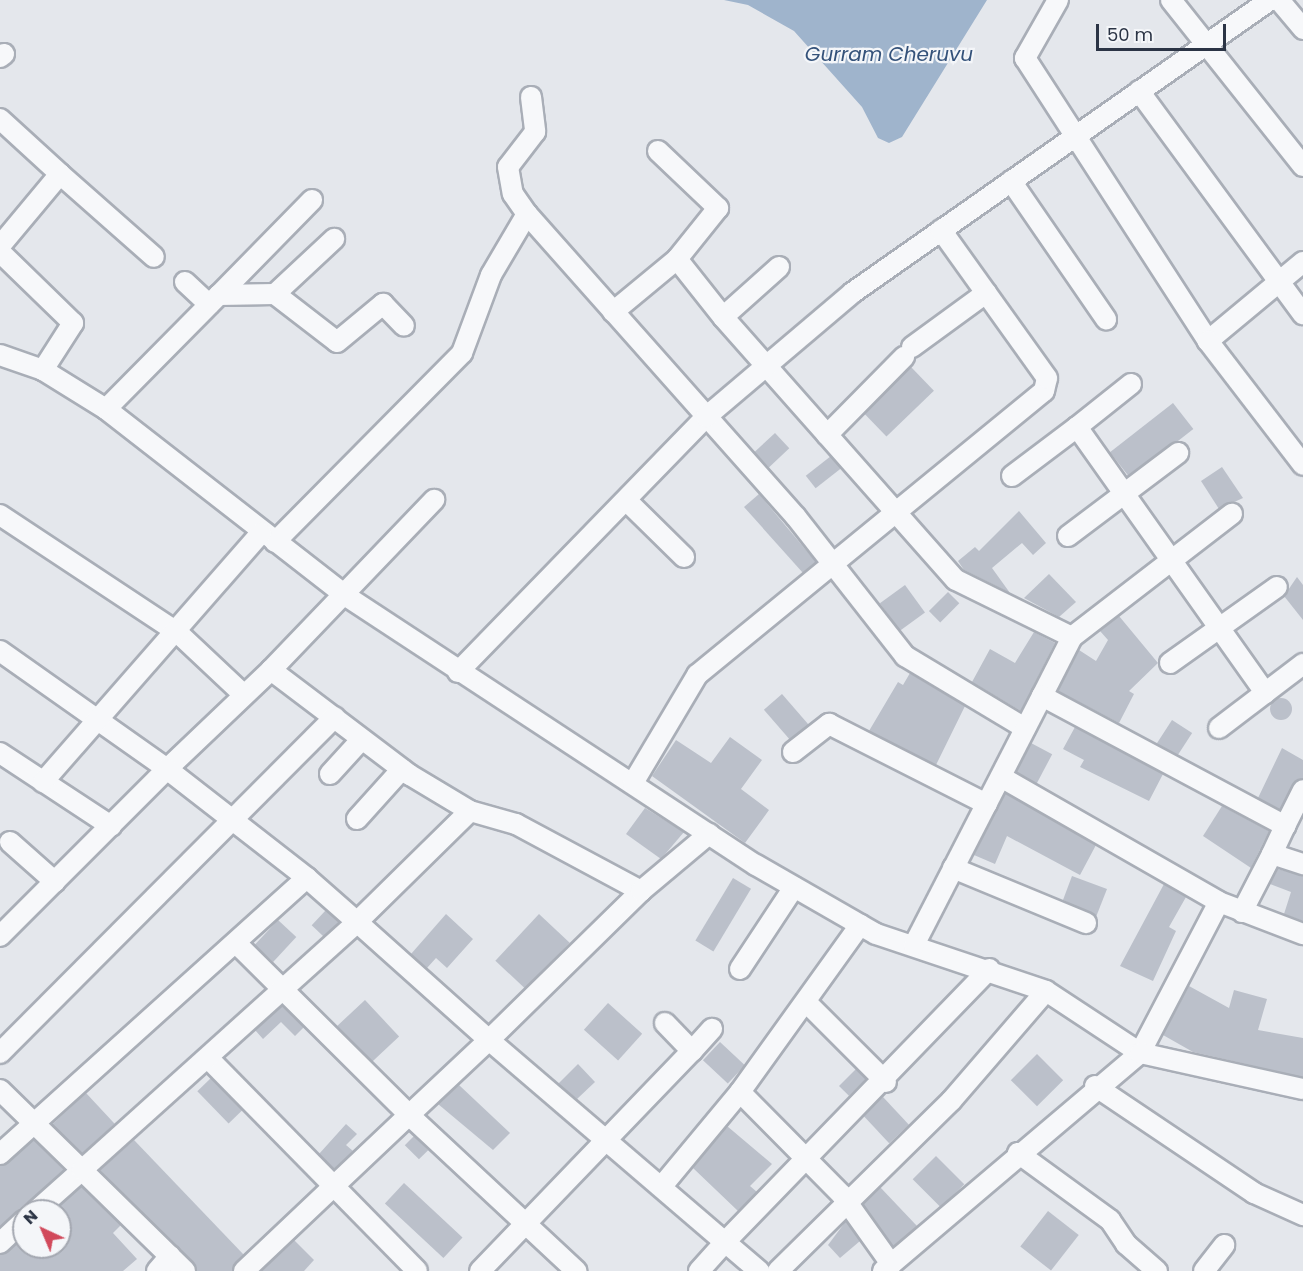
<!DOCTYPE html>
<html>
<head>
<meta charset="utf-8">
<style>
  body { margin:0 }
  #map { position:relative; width:1303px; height:1271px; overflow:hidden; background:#e4e7ec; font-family:Poppins,sans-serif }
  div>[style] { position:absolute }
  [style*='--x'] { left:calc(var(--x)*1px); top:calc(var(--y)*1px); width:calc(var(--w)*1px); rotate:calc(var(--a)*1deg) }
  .water>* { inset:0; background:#9fb4cc }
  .building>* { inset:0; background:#bbc0ca; transform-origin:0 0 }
  .round { border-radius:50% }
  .roads { filter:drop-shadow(2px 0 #a9aeb7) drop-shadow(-2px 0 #a9aeb7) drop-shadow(0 2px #a9aeb7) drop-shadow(0 -2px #a9aeb7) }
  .minor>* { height:20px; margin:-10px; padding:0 10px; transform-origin:10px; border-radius:10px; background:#f7f8fa }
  span { translate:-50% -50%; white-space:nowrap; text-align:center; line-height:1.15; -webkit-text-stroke:4.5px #f4f6f9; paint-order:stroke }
  .water-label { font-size:20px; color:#34527a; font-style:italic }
  .north { position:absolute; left:12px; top:1199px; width:60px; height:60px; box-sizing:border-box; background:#f4f6f9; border:2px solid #a4a8b1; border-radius:50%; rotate:316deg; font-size:16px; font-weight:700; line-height:24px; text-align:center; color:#2b3445 }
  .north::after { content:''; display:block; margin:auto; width:21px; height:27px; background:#d1495b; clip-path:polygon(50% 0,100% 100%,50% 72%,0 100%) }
  .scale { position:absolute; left:1096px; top:24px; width:130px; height:27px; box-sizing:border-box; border:3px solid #2b3445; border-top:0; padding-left:8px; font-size:18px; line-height:21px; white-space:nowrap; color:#2b3445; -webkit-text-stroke:4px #f4f6f9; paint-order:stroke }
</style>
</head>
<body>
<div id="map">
  <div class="water">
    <div style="clip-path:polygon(724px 0,987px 0,902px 137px,889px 143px,878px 138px,862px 107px,794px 31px,748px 5px)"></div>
  </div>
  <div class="building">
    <div style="left:911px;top:367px;width:33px;height:66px;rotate:46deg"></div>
    <div style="left:1173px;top:403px;width:33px;height:80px;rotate:52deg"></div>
    <div style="left:775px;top:433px;width:21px;height:28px;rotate:47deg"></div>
    <div style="left:831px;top:456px;width:16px;height:32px;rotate:52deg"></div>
    <div style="clip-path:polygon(1222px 467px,1243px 498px,1219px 509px,1201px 481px)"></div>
    <div style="clip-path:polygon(759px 494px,816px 562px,803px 573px,744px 507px)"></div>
    <div style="clip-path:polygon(1019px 511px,1046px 543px,1033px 555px,1022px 543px,992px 568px,1010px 593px,964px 570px,958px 561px,975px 547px,979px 551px)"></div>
    <div style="clip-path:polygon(1049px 574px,1076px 602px,1059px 617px,1024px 598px)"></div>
    <div style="clip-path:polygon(1297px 577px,1303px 585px,1303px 620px,1284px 596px)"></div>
    <div style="left:905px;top:585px;width:34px;height:31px;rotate:54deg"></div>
    <div style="left:948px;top:592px;width:16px;height:27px;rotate:45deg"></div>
    <div style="clip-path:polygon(1119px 616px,1158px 663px,1129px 691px,1134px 694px,1119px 723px,1058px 691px,1079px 650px,1096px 661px,1108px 640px,1100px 631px)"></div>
    <div style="clip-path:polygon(1034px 632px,1055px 643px,1021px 711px,972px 682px,990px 649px,1015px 663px)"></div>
    <div style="clip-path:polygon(910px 673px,965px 706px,936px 765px,869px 731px,898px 682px,903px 685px)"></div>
    <div style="left:782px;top:694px;width:41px;height:24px;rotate:49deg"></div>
    <div class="round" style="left:1270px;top:698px;width:22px;height:22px"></div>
    <div style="left:1172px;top:720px;width:24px;height:28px;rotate:33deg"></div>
    <div style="clip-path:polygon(1075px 727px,1163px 774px,1149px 801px,1080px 767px,1084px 760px,1063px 749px)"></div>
    <div style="clip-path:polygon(730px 737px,762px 760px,741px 789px,769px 810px,745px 843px,652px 776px,676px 740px,711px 763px)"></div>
    <div style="left:1031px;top:743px;width:24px;height:33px;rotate:28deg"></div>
    <div style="clip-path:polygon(1282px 748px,1303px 760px,1303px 778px,1293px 784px,1280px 810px,1258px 798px)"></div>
    <div style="clip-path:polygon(1005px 793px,1096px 845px,1080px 875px,1007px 836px,995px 864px,974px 855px)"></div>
    <div style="clip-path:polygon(1222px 806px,1269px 831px,1251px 868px,1203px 836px)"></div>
    <div style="clip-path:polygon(645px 808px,684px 832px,661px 859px,626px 834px)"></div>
    <div style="clip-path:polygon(1278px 869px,1303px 876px,1303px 921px,1284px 914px,1291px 892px,1270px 884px)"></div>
    <div style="clip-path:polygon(1072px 876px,1107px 889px,1096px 917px,1063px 900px)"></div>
    <div style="left:733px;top:878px;width:21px;height:73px;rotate:31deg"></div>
    <div style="clip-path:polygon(1164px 884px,1186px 897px,1169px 927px,1176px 931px,1153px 981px,1120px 966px)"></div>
    <div style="left:326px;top:910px;width:18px;height:21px;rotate:43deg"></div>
    <div style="clip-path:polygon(446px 914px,473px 939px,447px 968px,436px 958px,427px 968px,411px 954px)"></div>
    <div style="left:539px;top:914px;width:42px;height:64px;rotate:43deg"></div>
    <div style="left:278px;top:920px;width:25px;height:34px;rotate:43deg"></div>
    <div style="clip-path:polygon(1189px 986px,1229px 1008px,1234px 990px,1267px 999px,1258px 1030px,1303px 1038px,1303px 1077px,1193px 1052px,1163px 1035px)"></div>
    <div style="left:365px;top:1000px;width:50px;height:38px;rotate:47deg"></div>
    <div style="left:608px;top:1003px;width:46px;height:36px;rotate:42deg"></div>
    <div style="clip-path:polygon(282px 1006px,304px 1027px,295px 1036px,281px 1022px,263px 1039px,255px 1030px)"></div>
    <div style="left:720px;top:1042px;width:34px;height:25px;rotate:43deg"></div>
    <div style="left:1037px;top:1054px;width:37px;height:37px;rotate:45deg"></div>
    <div style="clip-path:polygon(578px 1064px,595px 1082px,577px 1099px,558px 1084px)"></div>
    <div style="left:856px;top:1069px;width:14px;height:24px;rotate:45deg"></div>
    <div style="left:211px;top:1078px;width:45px;height:19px;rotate:46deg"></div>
    <div style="clip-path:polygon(459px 1085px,510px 1133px,493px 1150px,438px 1104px)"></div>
    <div style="left:86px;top:1093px;width:42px;height:46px;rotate:47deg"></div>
    <div style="left:883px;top:1097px;width:38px;height:27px;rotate:47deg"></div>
    <div style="clip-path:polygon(346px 1124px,357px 1134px,346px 1145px,353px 1151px,334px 1169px,319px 1154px)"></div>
    <div style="clip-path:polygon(727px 1126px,772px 1164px,750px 1186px,757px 1192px,738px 1211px,693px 1168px)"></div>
    <div style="left:414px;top:1136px;width:20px;height:13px;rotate:45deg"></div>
    <div style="clip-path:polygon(34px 1140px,64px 1170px,0 1227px,0 1166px)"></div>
    <div style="clip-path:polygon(134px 1140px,244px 1255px,232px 1271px,197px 1271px,100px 1170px)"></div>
    <div style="left:936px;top:1156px;width:40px;height:33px;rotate:45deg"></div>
    <div style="left:404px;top:1183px;width:80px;height:28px;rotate:43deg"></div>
    <div style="clip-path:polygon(82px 1186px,121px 1225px,113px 1233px,137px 1259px,123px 1271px,0 1271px,0 1255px,24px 1237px,24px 1247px,60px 1247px,60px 1211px,54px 1211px)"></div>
    <div style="clip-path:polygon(880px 1187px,917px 1226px,893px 1247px,863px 1204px)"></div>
    <div style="left:1048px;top:1211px;width:39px;height:45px;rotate:38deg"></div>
    <div style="clip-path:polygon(846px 1221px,860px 1241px,840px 1258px,828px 1245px)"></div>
    <div style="clip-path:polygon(294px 1240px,314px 1260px,304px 1271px,261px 1271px)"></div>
  </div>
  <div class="roads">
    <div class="minor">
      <div style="--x:1058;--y:0;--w:67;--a:119.6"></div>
      <div style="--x:1025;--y:58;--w:337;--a:57.1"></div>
      <div style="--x:1171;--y:0;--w:212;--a:51.5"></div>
      <div style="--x:1279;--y:0;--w:38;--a:50"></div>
      <div style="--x:0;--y:57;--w:5;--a:-37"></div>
      <div style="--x:1139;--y:91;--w:277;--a:53.7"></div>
      <div style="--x:531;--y:97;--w:35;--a:83"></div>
      <div style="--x:535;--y:132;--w:44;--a:127.6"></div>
      <div style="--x:508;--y:167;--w:27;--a:80"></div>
      <div style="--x:513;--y:194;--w:24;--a:55"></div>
      <div style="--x:527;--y:214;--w:405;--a:48.4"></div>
      <div style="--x:796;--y:517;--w:177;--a:51.9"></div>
      <div style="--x:905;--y:656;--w:140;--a:31"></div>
      <div style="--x:0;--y:119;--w:81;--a:42.5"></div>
      <div style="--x:60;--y:174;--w:94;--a:129.8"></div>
      <div style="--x:658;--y:151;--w:83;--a:43.5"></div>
      <div style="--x:718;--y:208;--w:65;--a:128.8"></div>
      <div style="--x:677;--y:259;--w:74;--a:51.6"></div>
      <div style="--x:60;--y:174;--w:125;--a:41.4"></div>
      <div style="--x:1011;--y:181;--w:168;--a:55.5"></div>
      <div style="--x:0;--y:252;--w:102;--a:44.2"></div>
      <div style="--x:73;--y:323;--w:56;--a:122.6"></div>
      <div style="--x:1303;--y:262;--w:124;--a:140.3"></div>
      <div style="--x:1208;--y:341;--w:156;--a:52.5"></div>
      <div style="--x:779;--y:267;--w:75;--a:138.2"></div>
      <div style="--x:723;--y:317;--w:351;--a:48.5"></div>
      <div style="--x:956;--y:580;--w:129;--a:26.2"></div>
      <div style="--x:185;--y:282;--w:33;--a:43"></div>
      <div style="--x:275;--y:294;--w:81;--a:-43"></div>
      <div style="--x:219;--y:295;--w:133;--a:-45.6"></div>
      <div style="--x:613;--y:312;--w:83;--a:-39.6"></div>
      <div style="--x:912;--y:347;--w:92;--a:-36.1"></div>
      <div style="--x:0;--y:355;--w:46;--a:19.2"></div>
      <div style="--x:43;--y:370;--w:74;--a:31.8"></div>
      <div style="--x:106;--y:409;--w:304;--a:37.9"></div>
      <div style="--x:346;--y:596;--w:490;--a:33.3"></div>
      <div style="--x:756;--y:865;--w:138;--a:29.9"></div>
      <div style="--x:876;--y:934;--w:179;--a:18.5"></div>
      <div style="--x:1046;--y:991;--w:113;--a:33.4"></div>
      <div style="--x:1140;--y:1053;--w:170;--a:-62.4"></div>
      <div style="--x:1219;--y:902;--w:90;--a:20.9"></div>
      <div style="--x:1131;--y:384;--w:69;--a:141.5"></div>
      <div style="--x:1077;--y:427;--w:326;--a:54.7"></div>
      <div style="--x:106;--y:409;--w:161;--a:-45.3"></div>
      <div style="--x:219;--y:295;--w:56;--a:-1"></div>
      <div style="--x:275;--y:294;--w:78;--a:37.7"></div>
      <div style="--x:337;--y:342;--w:60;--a:-39.6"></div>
      <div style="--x:383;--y:304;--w:30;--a:46"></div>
      <div style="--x:827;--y:435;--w:110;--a:-45.4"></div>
      <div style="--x:1012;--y:476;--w:81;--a:-37"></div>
      <div style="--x:627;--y:501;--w:80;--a:44.5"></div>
      <div style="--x:0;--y:515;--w:212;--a:33.5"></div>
      <div style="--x:177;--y:632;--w:89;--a:43.2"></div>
      <div style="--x:1068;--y:536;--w:138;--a:-37"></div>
      <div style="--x:275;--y:542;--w:266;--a:-45.3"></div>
      <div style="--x:462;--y:353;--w:83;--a:-69.6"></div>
      <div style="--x:491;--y:275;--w:71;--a:-59.5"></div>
      <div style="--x:0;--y:651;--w:204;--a:35.2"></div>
      <div style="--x:167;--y:769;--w:144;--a:-43.6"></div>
      <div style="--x:271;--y:670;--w:174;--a:37.1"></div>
      <div style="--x:410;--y:775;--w:70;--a:31"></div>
      <div style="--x:1170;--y:663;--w:131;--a:-35.4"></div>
      <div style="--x:271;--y:670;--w:236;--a:-46.2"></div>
      <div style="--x:458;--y:672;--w:356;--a:-45.8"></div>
      <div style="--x:706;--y:417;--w:192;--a:-40.3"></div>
      <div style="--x:852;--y:293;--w:510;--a:-35.03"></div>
      <div style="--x:1042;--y:696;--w:66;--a:-63"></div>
      <div style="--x:1072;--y:637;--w:202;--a:-37.6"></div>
      <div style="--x:1219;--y:728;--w:106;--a:-37.3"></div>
      <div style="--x:793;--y:752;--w:46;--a:-37.9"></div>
      <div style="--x:829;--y:724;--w:177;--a:26.9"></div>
      <div style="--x:0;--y:753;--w:133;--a:33.3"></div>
      <div style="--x:330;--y:774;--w:47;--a:-47.6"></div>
      <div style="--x:1001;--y:777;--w:251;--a:29.8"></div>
      <div style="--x:43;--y:782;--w:331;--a:-48.8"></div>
      <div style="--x:633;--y:783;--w:126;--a:-59.3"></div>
      <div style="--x:697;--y:675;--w:448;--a:-39.3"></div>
      <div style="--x:1044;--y:391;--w:13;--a:-77"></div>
      <div style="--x:1047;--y:378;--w:182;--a:-125.6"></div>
      <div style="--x:357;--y:819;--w:67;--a:-48"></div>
      <div style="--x:1285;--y:826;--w:40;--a:-63.4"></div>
      <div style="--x:10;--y:842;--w:60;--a:41.6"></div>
      <div style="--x:953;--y:868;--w:144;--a:22.5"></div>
      <div style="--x:1242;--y:912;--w:65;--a:-62.7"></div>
      <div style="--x:1272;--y:854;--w:33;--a:18"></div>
      <div style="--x:0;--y:936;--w:236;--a:-45"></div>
      <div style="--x:167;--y:769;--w:177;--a:37.9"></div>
      <div style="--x:236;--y:943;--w:244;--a:44.8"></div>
      <div style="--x:409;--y:1115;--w:110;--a:-43.2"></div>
      <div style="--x:489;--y:1040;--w:311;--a:40.6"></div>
      <div style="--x:725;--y:1242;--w:380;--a:-45.9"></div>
      <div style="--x:914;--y:945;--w:280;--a:-62.8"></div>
      <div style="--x:1042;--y:696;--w:276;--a:28.1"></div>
      <div style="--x:1285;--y:826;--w:31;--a:115"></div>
      <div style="--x:740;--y:969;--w:98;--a:-56.6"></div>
      <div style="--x:806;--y:1002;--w:113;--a:45"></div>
      <div style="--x:692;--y:1051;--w:30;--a:-48"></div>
      <div style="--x:0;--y:1053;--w:474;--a:-45.1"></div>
      <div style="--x:208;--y:1058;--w:298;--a:45.5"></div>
      <div style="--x:1095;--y:1086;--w:192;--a:33.9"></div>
      <div style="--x:1254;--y:1193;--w:54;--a:24.2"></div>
      <div style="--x:0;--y:1090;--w:115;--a:44.3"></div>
      <div style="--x:82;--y:1170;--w:62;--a:138.3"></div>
      <div style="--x:740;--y:1092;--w:145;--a:45.3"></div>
      <div style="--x:842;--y:1195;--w:85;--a:54.6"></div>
      <div style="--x:1018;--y:1153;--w:114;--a:36.1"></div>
      <div style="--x:1110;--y:1220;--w:29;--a:56"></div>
      <div style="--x:1126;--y:1244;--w:41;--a:41.1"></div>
      <div style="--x:0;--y:1154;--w:413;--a:-42"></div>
      <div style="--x:307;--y:878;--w:67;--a:41.3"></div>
      <div style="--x:357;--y:922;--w:158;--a:-44.5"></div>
      <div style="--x:470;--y:811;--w:48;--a:15.8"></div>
      <div style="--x:516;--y:824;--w:142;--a:28.2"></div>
      <div style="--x:662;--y:1186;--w:122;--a:-50.3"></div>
      <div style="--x:740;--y:1092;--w:206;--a:-54.3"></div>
      <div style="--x:0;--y:1243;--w:33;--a:-43"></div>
      <div style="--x:157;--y:1271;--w:20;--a:-49"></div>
      <div style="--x:185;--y:1271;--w:144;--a:-135.6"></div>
      <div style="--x:82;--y:1170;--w:370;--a:-42"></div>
      <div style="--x:357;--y:922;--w:177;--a:41.8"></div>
      <div style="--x:489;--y:1040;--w:213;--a:-44.4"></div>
      <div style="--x:641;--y:891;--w:89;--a:-40"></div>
      <div style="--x:244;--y:1271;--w:227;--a:-43.4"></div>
      <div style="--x:409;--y:1115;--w:229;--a:43"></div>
      <div style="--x:480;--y:1271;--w:306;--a:-46.1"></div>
      <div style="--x:692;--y:1051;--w:39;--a:-134"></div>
      <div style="--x:699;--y:1271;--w:39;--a:-48"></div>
      <div style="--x:725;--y:1242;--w:45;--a:40.5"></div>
      <div style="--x:778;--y:1271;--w:243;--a:-44.5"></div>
      <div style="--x:951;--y:1101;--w:145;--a:-49.2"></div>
      <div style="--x:883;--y:1271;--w:337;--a:-40.3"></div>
      <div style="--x:1140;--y:1053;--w:167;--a:12.5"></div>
      <div style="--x:1204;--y:1271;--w:33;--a:-52"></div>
    </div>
  </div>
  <div class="water-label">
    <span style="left:889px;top:54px">Gurram Cheruvu</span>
  </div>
  <div class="north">N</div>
  <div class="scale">50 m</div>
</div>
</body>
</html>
